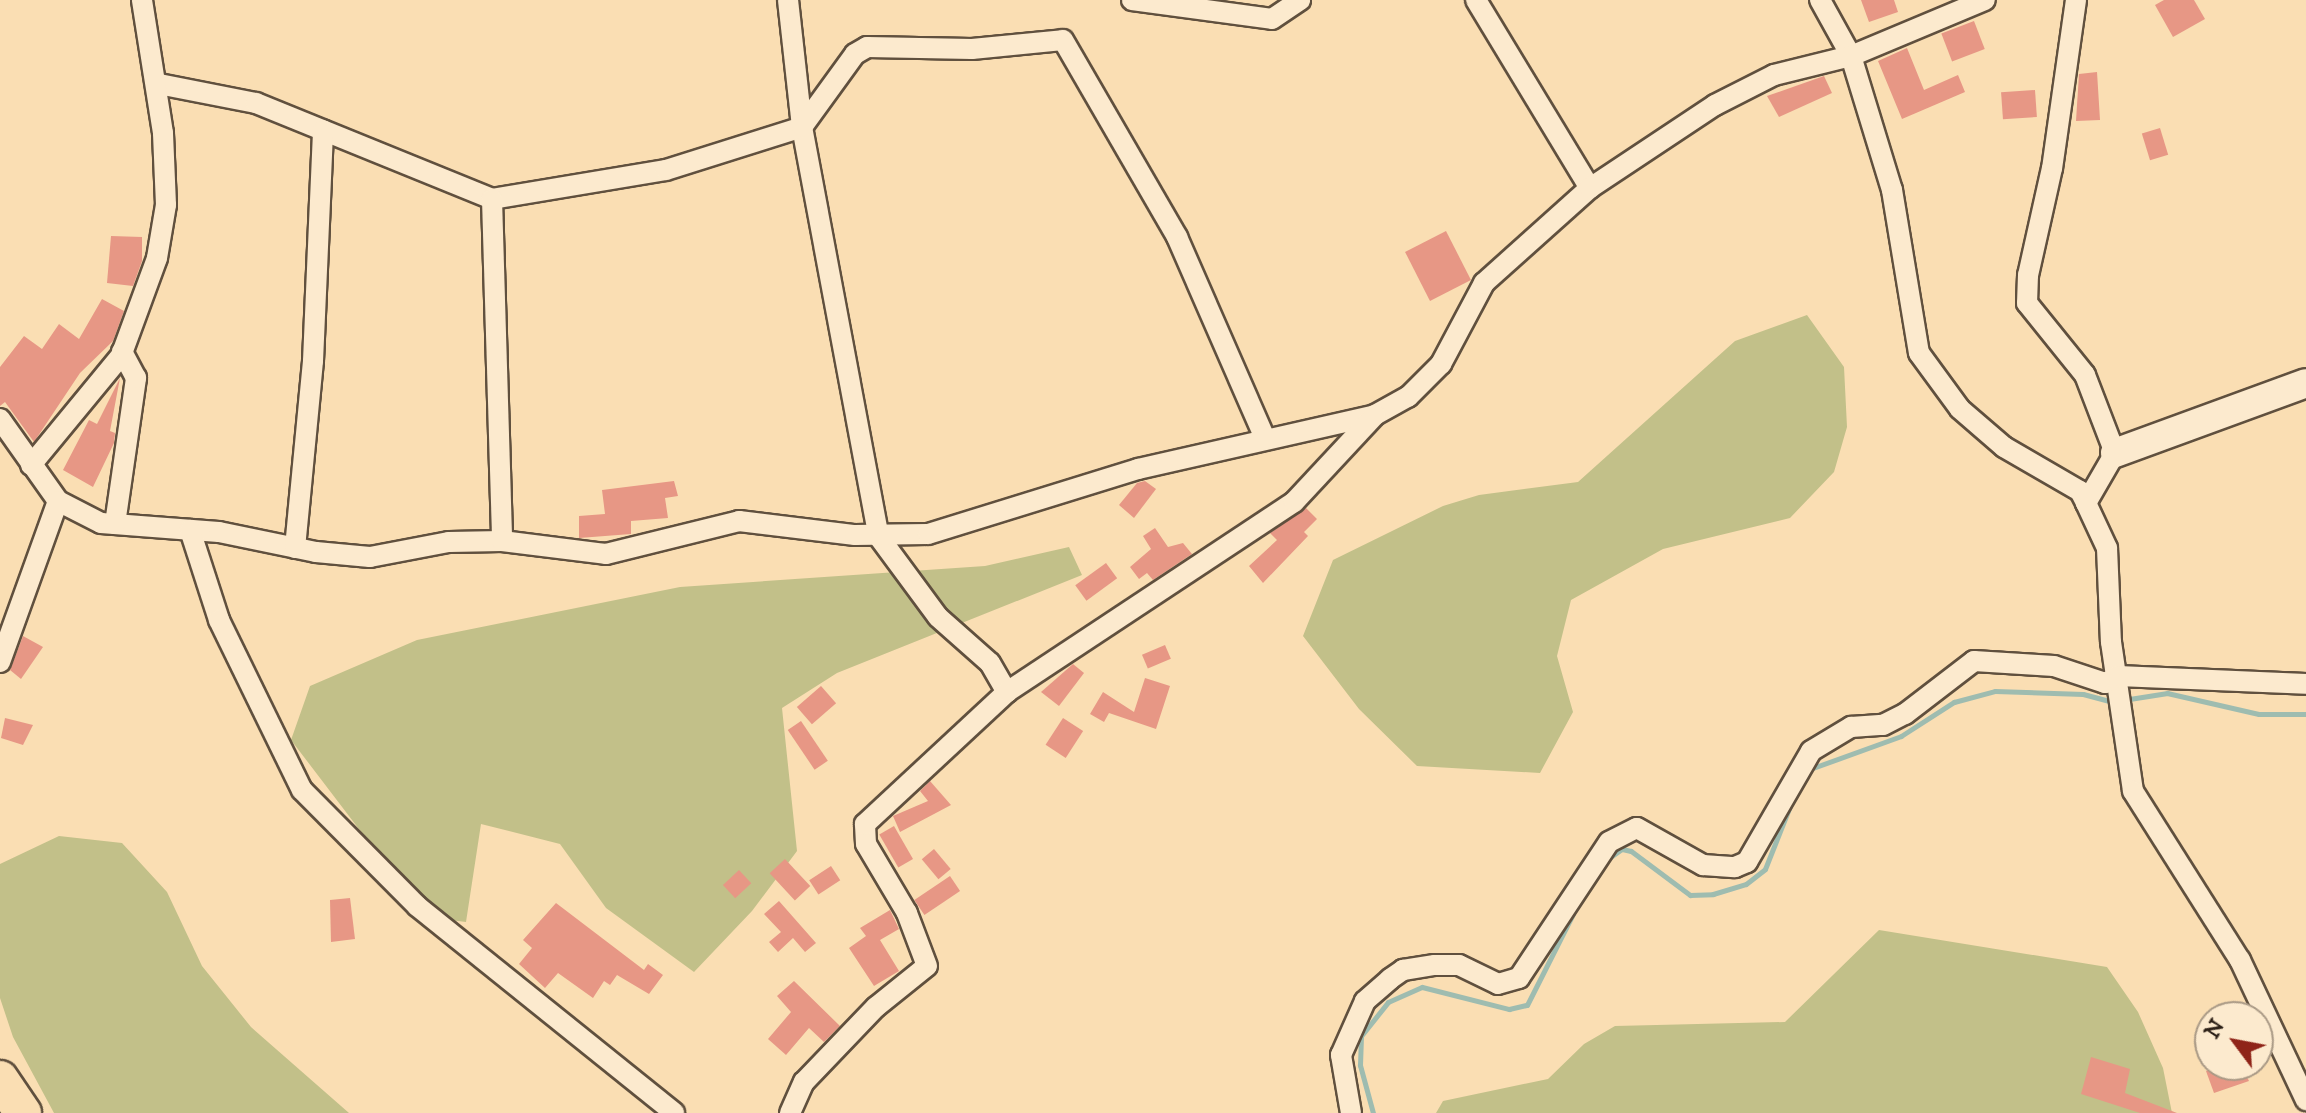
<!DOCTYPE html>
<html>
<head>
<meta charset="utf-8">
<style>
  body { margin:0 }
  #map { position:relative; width:2306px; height:1113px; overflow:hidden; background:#fadeb3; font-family:"IM FELL DW Pica",serif }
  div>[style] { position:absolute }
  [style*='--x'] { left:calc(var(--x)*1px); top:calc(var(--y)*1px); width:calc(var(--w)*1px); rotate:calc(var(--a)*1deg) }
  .green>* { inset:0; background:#c2c089 }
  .stream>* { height:5px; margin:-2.5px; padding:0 2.5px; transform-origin:2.5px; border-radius:2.5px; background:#9ebcb0 }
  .building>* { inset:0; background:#e79785; transform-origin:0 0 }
  .roads { filter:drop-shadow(2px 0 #60503e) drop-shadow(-2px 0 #60503e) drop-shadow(0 2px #60503e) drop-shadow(0 -2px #60503e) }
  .street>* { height:20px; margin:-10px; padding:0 10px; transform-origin:10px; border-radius:10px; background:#fceace }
  .secondary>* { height:28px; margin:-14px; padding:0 14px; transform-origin:14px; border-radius:14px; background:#fceace }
  .highway>* { height:36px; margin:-18px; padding:0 18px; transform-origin:18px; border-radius:18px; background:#fadeb3 }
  span { translate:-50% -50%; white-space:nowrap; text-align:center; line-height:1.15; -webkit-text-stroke:7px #fceace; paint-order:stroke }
  .north { position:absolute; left:2194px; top:1001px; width:80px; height:80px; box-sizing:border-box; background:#fceace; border:2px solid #a99985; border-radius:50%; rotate:302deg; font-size:22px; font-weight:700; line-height:32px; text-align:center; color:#2c2017 }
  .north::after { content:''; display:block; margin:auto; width:28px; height:36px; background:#8f2418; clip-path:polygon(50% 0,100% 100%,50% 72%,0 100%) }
</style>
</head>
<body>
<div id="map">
  <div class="green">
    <div style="clip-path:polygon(1807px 315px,1844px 367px,1847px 427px,1834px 472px,1790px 518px,1663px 549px,1571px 600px,1557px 656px,1573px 712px,1540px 773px,1417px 766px,1359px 709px,1303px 636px,1333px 560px,1443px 506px,1479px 495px,1578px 482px,1735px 341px)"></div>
    <div style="clip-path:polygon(1069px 547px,1082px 575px,837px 673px,782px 708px,797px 851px,752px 911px,694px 972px,606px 908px,560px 844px,481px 824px,466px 922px,426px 917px,291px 740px,310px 686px,417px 640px,680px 587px,985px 566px)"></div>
    <div style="clip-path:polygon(59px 836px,122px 843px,167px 892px,202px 966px,251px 1027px,349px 1113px,54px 1113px,13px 1037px,0 998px,0 864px)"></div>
    <div style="clip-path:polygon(1879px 930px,2107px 967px,2138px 1012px,2163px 1068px,2172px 1113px,1436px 1113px,1443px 1101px,1548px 1079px,1584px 1044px,1615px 1026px,1785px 1022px)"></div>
  </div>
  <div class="stream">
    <div style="--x:2123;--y:700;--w:45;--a:-9"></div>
    <div style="--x:2167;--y:693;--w:94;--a:12.9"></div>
    <div style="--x:2259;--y:714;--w:47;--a:0"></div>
    <div style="--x:1810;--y:769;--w:97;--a:-19.9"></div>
    <div style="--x:1901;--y:736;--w:63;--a:-32.7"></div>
    <div style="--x:1954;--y:702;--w:42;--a:-15"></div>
    <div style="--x:1995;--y:691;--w:88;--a:2"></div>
    <div style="--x:2083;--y:694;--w:31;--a:15"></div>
    <div style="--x:1609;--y:858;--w:16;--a:-35"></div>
    <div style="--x:1622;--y:849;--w:9;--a:13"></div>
    <div style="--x:1631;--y:851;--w:74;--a:36.7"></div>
    <div style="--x:1690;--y:895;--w:23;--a:-2"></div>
    <div style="--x:1713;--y:894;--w:34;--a:-17"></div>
    <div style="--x:1746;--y:884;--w:24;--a:-38"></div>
    <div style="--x:1765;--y:869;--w:68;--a:-68.4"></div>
    <div style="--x:1373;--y:1113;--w:50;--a:-105.2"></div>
    <div style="--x:1360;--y:1065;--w:29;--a:-88"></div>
    <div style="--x:1361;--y:1036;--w:43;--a:-51.5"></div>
    <div style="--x:1388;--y:1002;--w:37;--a:-24"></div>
    <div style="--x:1422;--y:987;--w:90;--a:14.2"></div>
    <div style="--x:1509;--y:1009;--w:18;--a:-13"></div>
    <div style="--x:1527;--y:1005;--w:102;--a:-63.2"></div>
  </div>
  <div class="building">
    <div style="clip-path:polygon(1861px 0,1894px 0,1898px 12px,1869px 22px)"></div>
    <div style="clip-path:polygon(2164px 0,2194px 0,2205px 19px,2173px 37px,2155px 5px)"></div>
    <div style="left:1974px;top:21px;width:30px;height:35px;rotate:69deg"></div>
    <div style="clip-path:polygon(1907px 48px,1924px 90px,1958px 75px,1965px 92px,1902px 119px,1878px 61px)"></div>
    <div style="clip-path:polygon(2097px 72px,2100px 120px,2076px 121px,2079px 74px)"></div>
    <div style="clip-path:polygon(1824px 76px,1832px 93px,1779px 117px,1767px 96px)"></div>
    <div style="left:2035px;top:90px;width:27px;height:34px;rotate:86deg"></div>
    <div style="left:2160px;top:128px;width:28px;height:19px;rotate:73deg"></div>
    <div style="left:1446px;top:231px;width:55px;height:46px;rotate:63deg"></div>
    <div style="clip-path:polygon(111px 236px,142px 237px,142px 261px,133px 286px,107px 283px)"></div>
    <div style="clip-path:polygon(102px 299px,124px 311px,113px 341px,80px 373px,34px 442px,5px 402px,0 406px,0 367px,24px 336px,42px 349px,59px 324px,79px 339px)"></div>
    <div style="clip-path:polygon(120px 378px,110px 431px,115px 433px,114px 443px,93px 487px,63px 470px,89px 420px,97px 424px)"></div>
    <div style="clip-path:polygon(674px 481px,678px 496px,665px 498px,668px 518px,631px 521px,631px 534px,579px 538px,579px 516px,605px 514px,602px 490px)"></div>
    <div style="clip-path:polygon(1145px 481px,1156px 489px,1134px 518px,1119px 505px,1137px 483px)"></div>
    <div style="clip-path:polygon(1306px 508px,1317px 519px,1304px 532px,1308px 536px,1263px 583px,1249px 566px,1277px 540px,1270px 533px)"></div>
    <div style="clip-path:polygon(1155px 528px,1168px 547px,1183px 543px,1192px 554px,1153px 580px,1147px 573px,1139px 579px,1130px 567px,1151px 549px,1143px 536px)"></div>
    <div style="left:1106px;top:563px;width:19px;height:38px;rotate:54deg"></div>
    <div style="clip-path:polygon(23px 636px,43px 647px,21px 679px,10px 670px)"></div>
    <div style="left:1165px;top:645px;width:15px;height:25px;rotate:67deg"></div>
    <div style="clip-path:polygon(1073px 664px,1084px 673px,1059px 706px,1041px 692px)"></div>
    <div style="clip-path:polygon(1145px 678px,1170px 686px,1156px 729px,1109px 713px,1104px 722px,1090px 714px,1103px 692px,1134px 712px)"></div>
    <div style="left:821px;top:686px;width:23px;height:32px;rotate:49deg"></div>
    <div style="clip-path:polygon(5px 718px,33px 725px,23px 745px,1px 738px)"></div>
    <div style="left:1063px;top:718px;width:24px;height:32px;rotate:33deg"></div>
    <div style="left:801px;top:721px;width:48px;height:16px;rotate:56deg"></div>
    <div style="clip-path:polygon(930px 781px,951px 805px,900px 832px,893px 816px,928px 801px,920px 791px)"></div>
    <div style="left:894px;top:826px;width:38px;height:17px;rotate:60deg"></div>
    <div style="left:934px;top:849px;width:26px;height:16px;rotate:50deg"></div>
    <div style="left:785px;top:859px;width:37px;height:21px;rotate:47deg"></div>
    <div style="left:831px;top:866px;width:17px;height:26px;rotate:57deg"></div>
    <div style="left:739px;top:870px;width:18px;height:22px;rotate:47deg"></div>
    <div style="left:950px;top:876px;width:18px;height:43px;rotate:56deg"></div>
    <div style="clip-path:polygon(350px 898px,355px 939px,331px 942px,330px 900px)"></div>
    <div style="clip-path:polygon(779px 901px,816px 943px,805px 952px,793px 938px,778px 952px,769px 942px,781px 932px,764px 914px)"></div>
    <div style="clip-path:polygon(556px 903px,644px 970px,648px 964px,663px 975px,649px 994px,617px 975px,610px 985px,604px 981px,593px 998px,558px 973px,545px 988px,519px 964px,532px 948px,523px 940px)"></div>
    <div style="clip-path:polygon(890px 910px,899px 929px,880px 940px,899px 971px,874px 986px,849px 948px,866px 936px,860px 928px)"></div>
    <div style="clip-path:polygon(794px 981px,840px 1026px,824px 1042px,809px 1028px,786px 1055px,768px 1039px,791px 1012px,777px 996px)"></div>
    <div style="clip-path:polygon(2091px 1057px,2130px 1069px,2125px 1093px,2177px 1113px,2140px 1113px,2081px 1094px)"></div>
    <div style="clip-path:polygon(2220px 1065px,2241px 1065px,2249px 1081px,2214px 1093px,2206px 1071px)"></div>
  </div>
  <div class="roads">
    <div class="street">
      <div style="--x:788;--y:0;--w:128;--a:83.7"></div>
      <div style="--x:802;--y:127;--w:417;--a:79.4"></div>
      <div style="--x:879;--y:537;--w:99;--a:53.6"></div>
      <div style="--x:938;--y:617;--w:69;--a:41.5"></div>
      <div style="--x:990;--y:663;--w:34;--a:60"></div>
      <div style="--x:1132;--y:0;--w:141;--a:7.7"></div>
      <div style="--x:1272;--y:19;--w:34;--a:-34"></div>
      <div style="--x:1476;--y:0;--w:220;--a:58.8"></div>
      <div style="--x:1820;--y:0;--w:64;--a:61"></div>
      <div style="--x:1851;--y:56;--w:140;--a:73"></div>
      <div style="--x:1892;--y:190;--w:165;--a:80.6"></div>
      <div style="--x:1919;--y:353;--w:69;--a:53.8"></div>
      <div style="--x:1960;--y:409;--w:58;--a:40.8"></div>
      <div style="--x:2004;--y:447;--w:88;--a:30.1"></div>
      <div style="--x:2080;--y:491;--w:13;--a:63"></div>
      <div style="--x:2086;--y:503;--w:50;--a:65"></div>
      <div style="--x:2107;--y:548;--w:94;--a:87.6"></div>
      <div style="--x:2111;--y:642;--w:151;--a:81.6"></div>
      <div style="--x:2133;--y:791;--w:200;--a:57.7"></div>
      <div style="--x:2240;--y:960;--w:155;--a:64.8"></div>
      <div style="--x:2076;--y:0;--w:170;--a:98.1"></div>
      <div style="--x:2052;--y:168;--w:110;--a:102.6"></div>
      <div style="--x:2028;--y:275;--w:28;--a:92"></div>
      <div style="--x:2027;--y:303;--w:92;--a:51.1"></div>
      <div style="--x:2085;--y:375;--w:84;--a:69"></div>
      <div style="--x:2115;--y:453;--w:58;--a:120.1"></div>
      <div style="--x:159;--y:84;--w:99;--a:11.1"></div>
      <div style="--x:256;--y:103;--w:255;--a:22.1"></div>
      <div style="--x:492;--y:199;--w:176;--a:-9.5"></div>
      <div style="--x:666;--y:170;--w:143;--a:-17.5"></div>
      <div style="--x:802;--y:127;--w:90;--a:-54"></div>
      <div style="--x:855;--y:54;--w:14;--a:-30"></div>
      <div style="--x:867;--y:47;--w:105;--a:1.1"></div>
      <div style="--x:972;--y:49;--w:91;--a:-5.6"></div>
      <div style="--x:1063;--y:40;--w:228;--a:59.9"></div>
      <div style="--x:1177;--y:237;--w:219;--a:66.4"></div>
      <div style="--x:492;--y:199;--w:342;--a:88.3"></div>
      <div style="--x:0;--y:419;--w:100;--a:54.7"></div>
      <div style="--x:58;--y:501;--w:48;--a:27.1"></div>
      <div style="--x:101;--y:523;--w:118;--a:4.4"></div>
      <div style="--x:219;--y:532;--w:99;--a:11.7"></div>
      <div style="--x:316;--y:552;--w:54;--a:5.3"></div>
      <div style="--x:370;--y:557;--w:80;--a:-10.8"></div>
      <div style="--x:449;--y:542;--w:53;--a:-1.1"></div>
      <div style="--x:502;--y:541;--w:105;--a:7.1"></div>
      <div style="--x:606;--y:554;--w:137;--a:-13.9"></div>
      <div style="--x:739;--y:521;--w:117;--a:6.9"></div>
      <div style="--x:855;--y:535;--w:73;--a:-0.8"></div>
      <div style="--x:928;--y:534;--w:220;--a:-17.2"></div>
      <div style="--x:1138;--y:469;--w:243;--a:-12.8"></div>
      <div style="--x:1375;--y:415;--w:38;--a:-29"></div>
      <div style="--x:1408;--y:397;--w:47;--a:-45"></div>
      <div style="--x:1441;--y:364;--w:92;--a:-62"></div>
      <div style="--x:1484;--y:283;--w:142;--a:-41.9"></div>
      <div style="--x:1590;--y:188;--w:150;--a:-33.6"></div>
      <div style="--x:1715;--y:105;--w:66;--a:-27"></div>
      <div style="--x:1774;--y:75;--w:79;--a:-13.9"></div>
      <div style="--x:1851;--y:56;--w:145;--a:-22.7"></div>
      <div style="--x:31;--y:465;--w:141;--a:-50.5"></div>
      <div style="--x:121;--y:356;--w:104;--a:-69.8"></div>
      <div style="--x:157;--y:258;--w:54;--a:-80.4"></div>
      <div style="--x:166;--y:205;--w:72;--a:-92.4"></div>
      <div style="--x:163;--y:133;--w:135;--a:-99"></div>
      <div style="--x:115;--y:524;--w:148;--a:-81.8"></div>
      <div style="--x:136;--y:378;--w:30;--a:-118"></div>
      <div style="--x:190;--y:530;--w:95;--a:72.1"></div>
      <div style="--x:219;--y:620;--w:189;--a:64"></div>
      <div style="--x:302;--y:790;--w:163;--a:45.2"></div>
      <div style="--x:417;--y:906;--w:330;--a:38.8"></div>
      <div style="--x:295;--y:548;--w:188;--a:-84.5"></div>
      <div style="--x:313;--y:361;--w:231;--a:-87.5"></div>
      <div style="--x:0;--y:662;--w:171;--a:-70.2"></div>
      <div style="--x:790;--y:1113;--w:34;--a:-66"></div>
      <div style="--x:804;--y:1082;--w:104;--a:-46.2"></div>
      <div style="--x:876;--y:1007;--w:65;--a:-38.8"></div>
      <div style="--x:927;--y:966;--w:57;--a:-110.7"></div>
      <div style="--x:907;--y:913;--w:80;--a:-120.7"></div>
      <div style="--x:866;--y:844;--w:20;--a:-93"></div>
      <div style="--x:865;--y:824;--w:194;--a:-42.9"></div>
      <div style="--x:1007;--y:692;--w:344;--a:-33.5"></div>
      <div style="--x:1294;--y:502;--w:119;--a:-47"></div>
      <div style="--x:1351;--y:1113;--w:59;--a:-99.8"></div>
      <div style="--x:1341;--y:1055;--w:59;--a:-66"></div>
      <div style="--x:1365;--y:1001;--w:33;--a:-41"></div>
      <div style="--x:1390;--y:979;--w:16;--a:-35"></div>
      <div style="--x:1403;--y:970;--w:32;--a:-9"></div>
      <div style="--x:1435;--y:965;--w:24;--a:0"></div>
      <div style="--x:1459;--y:965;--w:43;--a:26"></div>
      <div style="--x:1498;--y:984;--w:22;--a:-16"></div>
      <div style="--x:1519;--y:978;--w:163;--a:-56.5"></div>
      <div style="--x:1609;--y:842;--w:31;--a:-27"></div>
      <div style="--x:1637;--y:828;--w:76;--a:29.3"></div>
      <div style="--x:1703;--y:865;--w:32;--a:4"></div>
      <div style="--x:1735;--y:867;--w:13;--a:-23"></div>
      <div style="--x:1747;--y:862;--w:128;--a:-60"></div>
      <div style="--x:1811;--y:751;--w:47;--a:-31"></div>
      <div style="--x:1851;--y:727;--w:32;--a:-4"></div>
      <div style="--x:1883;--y:725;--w:25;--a:-27"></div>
      <div style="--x:1905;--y:714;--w:87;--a:-37.5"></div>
      <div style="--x:1974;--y:661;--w:80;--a:3.6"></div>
      <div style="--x:2054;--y:666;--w:54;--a:18.4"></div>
      <div style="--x:2105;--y:683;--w:15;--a:-28"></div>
      <div style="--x:2118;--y:676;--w:188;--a:2.4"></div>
    </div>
    <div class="secondary">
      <div style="--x:2115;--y:453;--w:203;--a:-20.1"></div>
    </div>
    <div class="highway">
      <div style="--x:0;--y:1079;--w:41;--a:55.9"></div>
    </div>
  </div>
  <div class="north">N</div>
</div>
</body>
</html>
